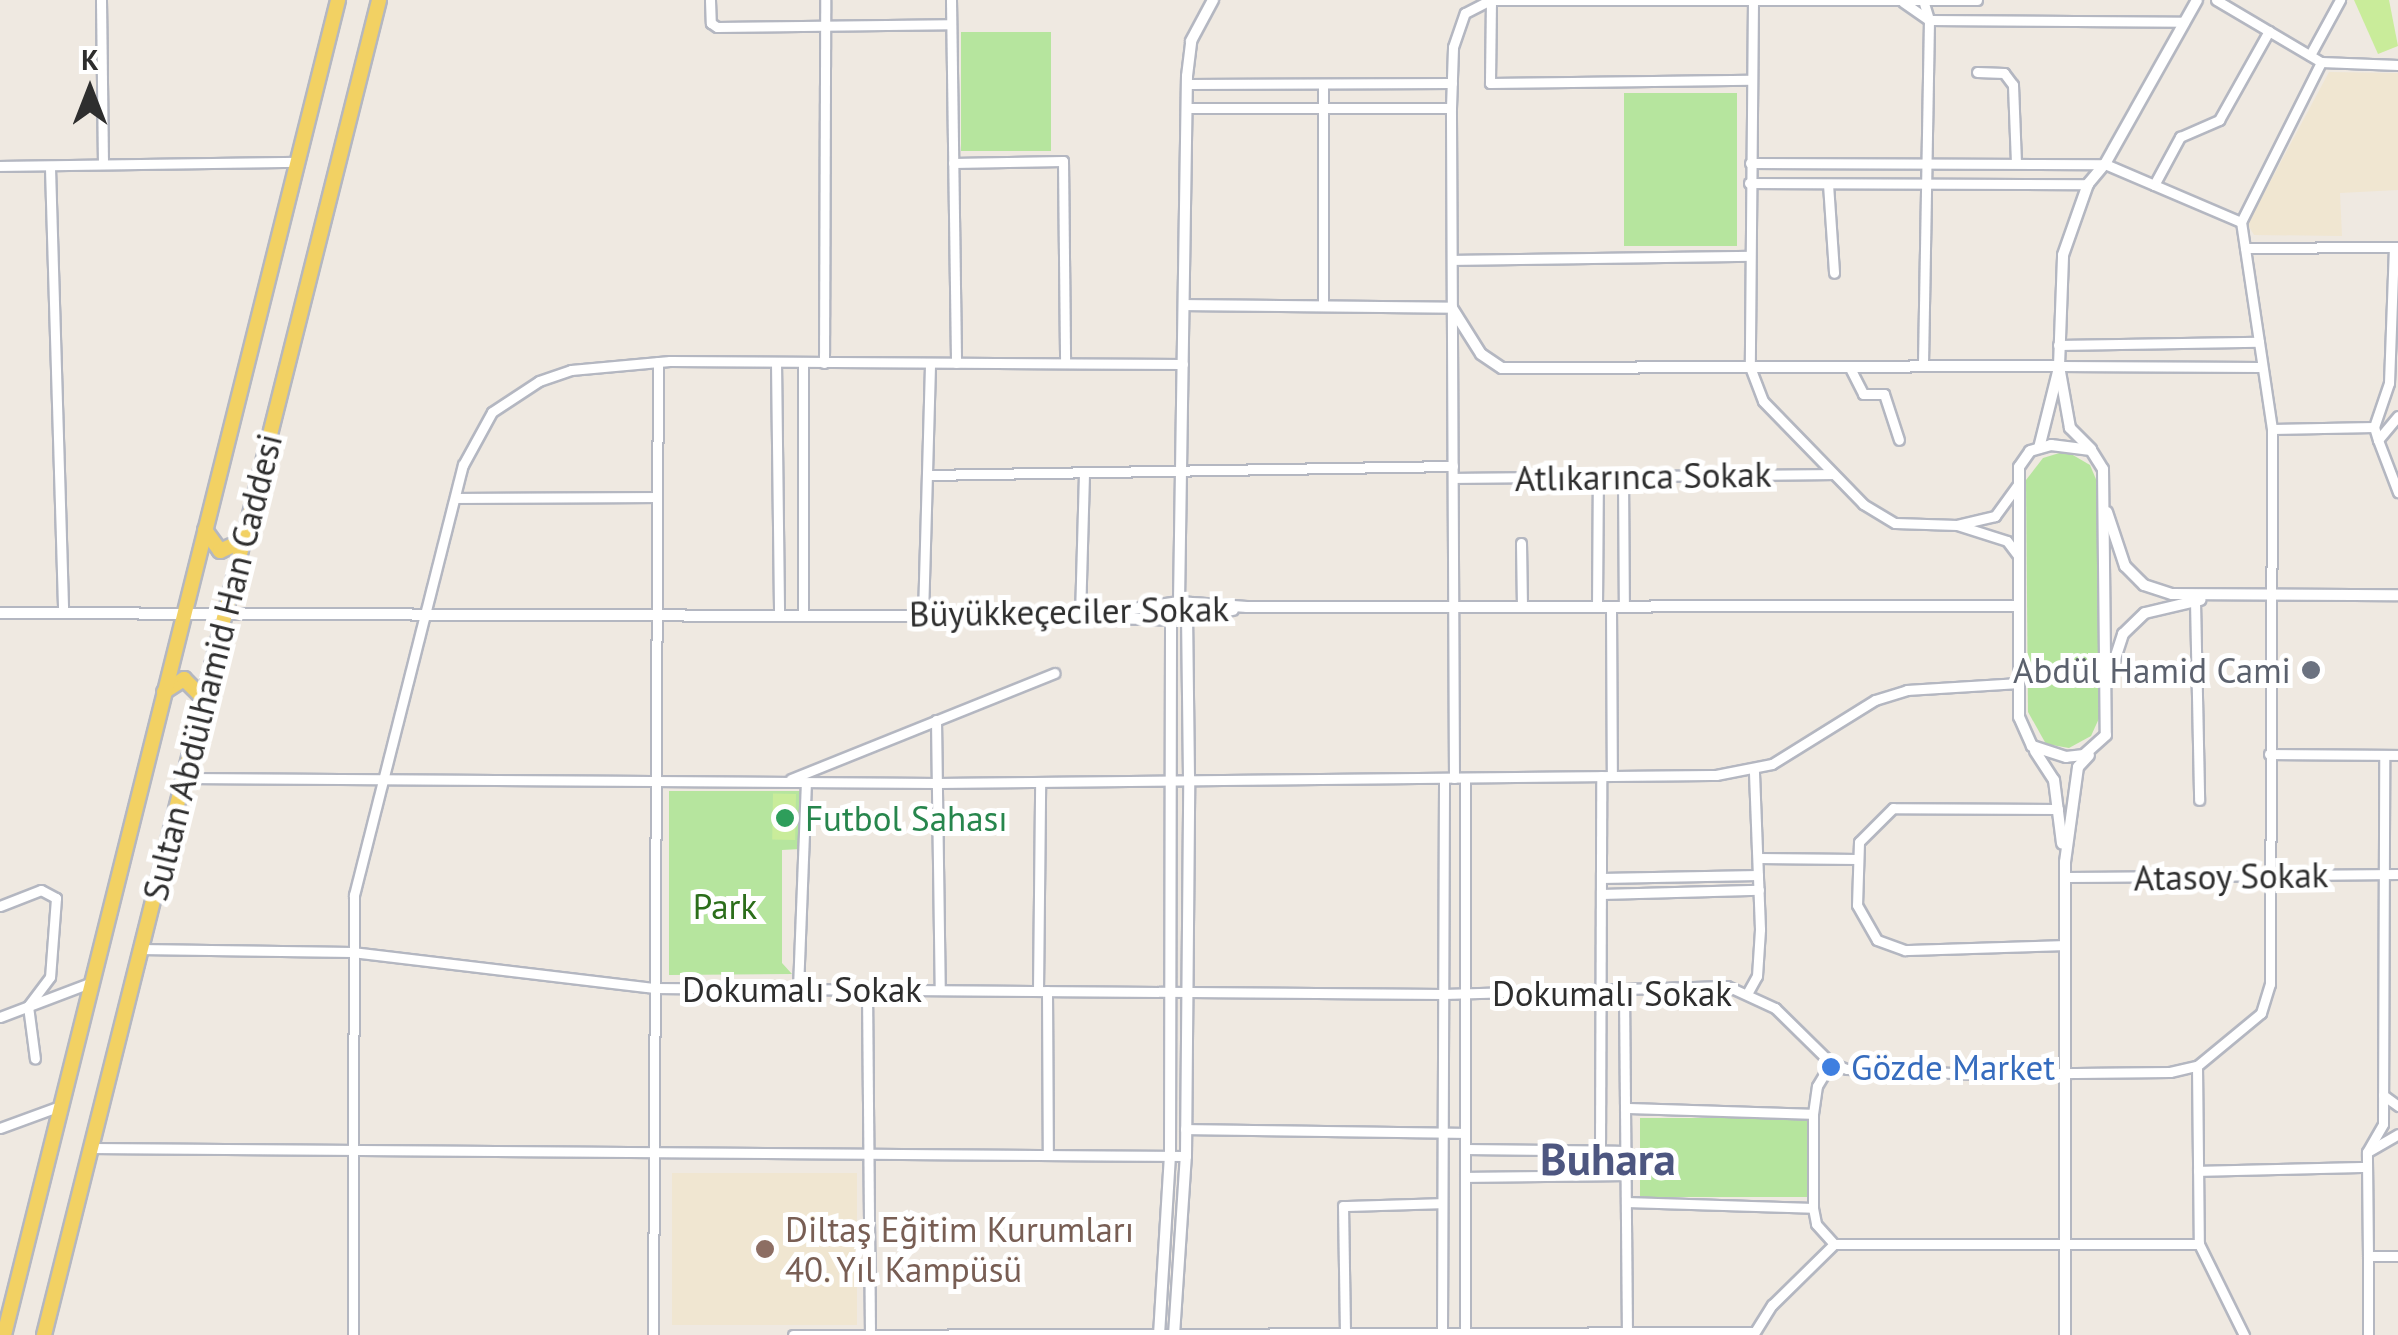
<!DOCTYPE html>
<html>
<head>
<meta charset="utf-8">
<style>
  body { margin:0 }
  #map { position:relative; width:2398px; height:1335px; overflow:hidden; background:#efe9e1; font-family:"PT Sans",sans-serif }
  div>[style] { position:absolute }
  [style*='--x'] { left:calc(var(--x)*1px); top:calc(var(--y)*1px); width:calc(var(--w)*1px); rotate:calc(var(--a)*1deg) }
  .education>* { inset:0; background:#f0e6d1; transform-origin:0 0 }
  .green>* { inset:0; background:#b6e59e; transform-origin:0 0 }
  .pitch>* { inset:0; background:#c9ec9a; transform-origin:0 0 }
  .roads { filter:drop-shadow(2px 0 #b4b7c1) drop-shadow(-2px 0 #b4b7c1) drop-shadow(0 2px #b4b7c1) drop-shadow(0 -2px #b4b7c1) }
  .minor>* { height:9px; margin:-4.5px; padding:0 4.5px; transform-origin:4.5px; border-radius:4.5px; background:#fff }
  .tertiary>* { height:10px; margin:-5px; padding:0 5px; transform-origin:5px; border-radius:5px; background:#fff }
  .primary>* { height:14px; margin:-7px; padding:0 7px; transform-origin:7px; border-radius:7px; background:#f2d163 }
  .dots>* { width:28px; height:28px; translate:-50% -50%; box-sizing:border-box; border:5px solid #fff; border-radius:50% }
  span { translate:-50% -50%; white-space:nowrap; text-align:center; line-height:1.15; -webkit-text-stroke:10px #fff; paint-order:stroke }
  .street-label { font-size:35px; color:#2e2e2e }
  .worship-label { font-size:35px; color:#5b616d }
  .right { translate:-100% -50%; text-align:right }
  .leisure-label { font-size:35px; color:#27864d }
  .left { translate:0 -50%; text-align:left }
  .park-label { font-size:35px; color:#2c6e1b }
  .shop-label { font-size:35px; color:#366cbe }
  .education-label { font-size:35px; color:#785e54 }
  .district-label { font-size:45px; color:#4d5680; font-weight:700 }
  .north { position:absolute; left:40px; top:40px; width:100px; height:100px; -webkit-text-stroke:8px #fff; paint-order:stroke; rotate:0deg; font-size:28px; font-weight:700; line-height:40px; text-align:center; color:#2e2e2e }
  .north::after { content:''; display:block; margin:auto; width:35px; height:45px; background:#2e2e2e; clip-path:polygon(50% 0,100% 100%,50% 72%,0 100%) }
</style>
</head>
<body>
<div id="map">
  <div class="education">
    <div style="clip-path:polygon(2329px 72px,2398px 73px,2398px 190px,2340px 193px,2342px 236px,2254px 235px,2248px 225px,2254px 212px)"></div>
    <div style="left:672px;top:1173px;width:185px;height:152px"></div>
  </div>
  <div class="green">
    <div style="left:1051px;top:32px;width:119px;height:90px;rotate:90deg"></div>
    <div style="left:1737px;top:93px;width:153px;height:113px;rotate:90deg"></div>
    <div style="clip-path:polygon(2066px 451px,2090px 465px,2098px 484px,2101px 714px,2091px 736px,2069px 748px,2046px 744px,2028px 712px,2026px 480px,2043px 458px)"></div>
    <div style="clip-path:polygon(669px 791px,801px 791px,800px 849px,782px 850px,782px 963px,792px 974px,669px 975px)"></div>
    <div style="left:1640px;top:1118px;width:167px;height:79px"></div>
  </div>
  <div class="pitch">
    <div style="clip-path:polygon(2354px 0,2389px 0,2398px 46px,2378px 54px)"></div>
    <div style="left:796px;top:794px;width:46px;height:23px;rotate:91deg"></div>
  </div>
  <div class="roads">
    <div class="minor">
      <div style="--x:101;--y:0;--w:164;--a:89.3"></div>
      <div style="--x:710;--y:0;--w:23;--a:88"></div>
      <div style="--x:711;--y:23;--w:7;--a:34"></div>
      <div style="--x:717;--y:27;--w:233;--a:-0.7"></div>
      <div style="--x:951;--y:0;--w:363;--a:89.2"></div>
      <div style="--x:1491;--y:0;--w:83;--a:90.7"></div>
      <div style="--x:1490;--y:83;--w:261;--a:-0.7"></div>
      <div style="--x:1753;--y:0;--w:367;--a:90.5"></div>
      <div style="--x:1750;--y:367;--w:36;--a:69"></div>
      <div style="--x:1763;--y:401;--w:144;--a:45.8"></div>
      <div style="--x:1863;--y:504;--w:37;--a:31"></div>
      <div style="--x:1895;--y:523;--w:62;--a:1.8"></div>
      <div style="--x:1923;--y:0;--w:21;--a:73"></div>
      <div style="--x:1929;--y:20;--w:255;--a:0.4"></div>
      <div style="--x:1903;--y:2;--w:32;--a:35"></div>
      <div style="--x:1929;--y:20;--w:346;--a:91"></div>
      <div style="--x:2310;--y:55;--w:63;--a:-61.4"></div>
      <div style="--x:2321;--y:62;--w:77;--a:2.2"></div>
      <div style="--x:1977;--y:72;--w:27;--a:2"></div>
      <div style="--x:2004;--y:73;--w:15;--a:53"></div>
      <div style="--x:2013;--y:85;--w:78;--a:87.8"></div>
      <div style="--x:1187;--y:84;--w:265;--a:-0.2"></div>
      <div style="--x:1187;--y:108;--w:264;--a:0"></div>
      <div style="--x:953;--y:163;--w:110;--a:-1"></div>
      <div style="--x:1063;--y:161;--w:202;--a:89.4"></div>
      <div style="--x:1750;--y:163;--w:355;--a:0.2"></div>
      <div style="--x:2105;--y:164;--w:148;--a:23.1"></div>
      <div style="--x:2241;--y:222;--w:179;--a:-63.4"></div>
      <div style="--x:2321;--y:62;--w:122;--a:-149.4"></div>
      <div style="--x:0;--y:166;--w:297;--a:-0.8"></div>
      <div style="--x:50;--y:168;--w:445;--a:88.3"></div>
      <div style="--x:1749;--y:183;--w:339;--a:0.2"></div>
      <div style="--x:1828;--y:184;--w:89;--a:86.1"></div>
      <div style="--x:2154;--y:185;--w:55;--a:-61.6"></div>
      <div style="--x:2180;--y:137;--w:43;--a:-23.6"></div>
      <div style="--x:2219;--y:120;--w:102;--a:-60.7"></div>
      <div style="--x:2245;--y:248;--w:153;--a:-0.4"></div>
      <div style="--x:1452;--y:260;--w:298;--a:-0.8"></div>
      <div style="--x:1323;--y:305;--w:221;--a:-90"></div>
      <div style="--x:2058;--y:345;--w:201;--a:-0.9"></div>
      <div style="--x:776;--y:362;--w:254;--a:89.3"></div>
      <div style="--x:824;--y:363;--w:363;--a:-89.8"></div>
      <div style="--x:1849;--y:366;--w:31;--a:63"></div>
      <div style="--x:1863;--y:394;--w:21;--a:0"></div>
      <div style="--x:1884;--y:394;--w:48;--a:71.9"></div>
      <div style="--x:2059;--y:366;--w:202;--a:0.3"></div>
      <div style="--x:2398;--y:416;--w:31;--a:130"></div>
      <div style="--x:2378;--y:440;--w:56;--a:69"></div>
      <div style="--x:2374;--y:427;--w:46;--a:-71.2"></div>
      <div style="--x:2389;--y:383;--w:135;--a:-87.9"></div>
      <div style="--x:2272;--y:429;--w:102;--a:-1.1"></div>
      <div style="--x:2374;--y:427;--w:14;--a:73"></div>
      <div style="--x:927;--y:475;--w:526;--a:-0.98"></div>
      <div style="--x:1623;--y:477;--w:130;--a:89.6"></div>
      <div style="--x:1453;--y:478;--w:380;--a:-0.6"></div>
      <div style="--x:2019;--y:483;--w:41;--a:126"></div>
      <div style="--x:1995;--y:516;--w:39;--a:167"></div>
      <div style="--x:1957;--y:525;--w:52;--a:17.7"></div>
      <div style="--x:2007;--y:541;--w:20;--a:53"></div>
      <div style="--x:455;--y:498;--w:202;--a:-0.3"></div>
      <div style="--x:1521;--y:543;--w:64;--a:89.1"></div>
      <div style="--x:2195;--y:601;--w:199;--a:88.8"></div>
      <div style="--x:1597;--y:607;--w:130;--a:-89.6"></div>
      <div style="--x:1611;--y:607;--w:169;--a:89.7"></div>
      <div style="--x:803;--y:616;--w:253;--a:-90"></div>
      <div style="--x:923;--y:616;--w:253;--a:-88.4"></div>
      <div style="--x:1080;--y:617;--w:145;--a:-88.4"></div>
      <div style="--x:936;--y:720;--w:270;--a:89.2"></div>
      <div style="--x:2269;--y:754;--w:129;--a:0.4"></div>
      <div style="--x:184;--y:778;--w:753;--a:0.38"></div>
      <div style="--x:937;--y:783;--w:779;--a:-0.59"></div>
      <div style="--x:1716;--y:775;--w:57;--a:-11.1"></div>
      <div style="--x:1772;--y:764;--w:121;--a:-31.9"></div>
      <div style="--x:1875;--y:700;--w:34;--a:-17"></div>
      <div style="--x:1907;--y:690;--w:112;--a:-3.6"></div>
      <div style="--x:1454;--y:778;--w:670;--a:-90.26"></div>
      <div style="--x:1451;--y:108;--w:61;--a:-88.1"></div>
      <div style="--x:1453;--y:47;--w:36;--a:-71"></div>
      <div style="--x:1465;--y:13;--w:29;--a:-27"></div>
      <div style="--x:1491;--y:0;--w:486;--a:0"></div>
      <div style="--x:791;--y:779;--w:284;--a:-21.9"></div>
      <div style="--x:2058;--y:809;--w:165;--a:-179.7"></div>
      <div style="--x:1893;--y:808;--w:48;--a:135"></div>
      <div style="--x:1859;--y:842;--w:63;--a:91.8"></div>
      <div style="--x:1857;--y:905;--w:40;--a:60.3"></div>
      <div style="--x:1877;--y:940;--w:30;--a:20"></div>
      <div style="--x:1905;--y:950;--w:157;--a:-1.8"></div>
      <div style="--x:1758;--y:858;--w:99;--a:0.6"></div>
      <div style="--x:2065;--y:877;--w:333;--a:-0.5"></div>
      <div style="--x:1601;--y:878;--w:157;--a:-1.1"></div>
      <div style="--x:1601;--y:894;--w:158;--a:-1.5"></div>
      <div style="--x:0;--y:906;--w:44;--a:-21.3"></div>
      <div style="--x:41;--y:890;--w:17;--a:28"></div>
      <div style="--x:56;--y:898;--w:79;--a:94.3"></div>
      <div style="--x:50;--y:977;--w:36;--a:127"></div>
      <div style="--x:28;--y:1006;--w:53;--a:82.5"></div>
      <div style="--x:139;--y:949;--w:213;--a:0.8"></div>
      <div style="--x:352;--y:952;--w:303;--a:6.8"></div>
      <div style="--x:653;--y:988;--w:790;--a:0.44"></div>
      <div style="--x:1443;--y:994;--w:284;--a:-1.6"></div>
      <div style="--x:1727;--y:986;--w:53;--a:24.6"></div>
      <div style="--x:1775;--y:1008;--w:78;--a:44.5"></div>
      <div style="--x:1831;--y:1063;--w:17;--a:21"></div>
      <div style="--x:1847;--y:1069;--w:134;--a:2.1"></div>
      <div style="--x:1981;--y:1074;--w:189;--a:-0.6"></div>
      <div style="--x:2170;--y:1072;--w:28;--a:-13"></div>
      <div style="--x:2197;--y:1066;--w:83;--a:-39.6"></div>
      <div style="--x:2261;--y:1013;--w:30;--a:-73"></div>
      <div style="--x:2270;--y:984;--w:555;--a:-89.79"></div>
      <div style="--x:2272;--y:429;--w:209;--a:-98.5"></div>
      <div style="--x:798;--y:989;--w:206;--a:-87.8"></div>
      <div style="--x:867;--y:990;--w:344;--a:89.5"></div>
      <div style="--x:1038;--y:991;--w:208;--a:-89.4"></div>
      <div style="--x:1047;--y:991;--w:164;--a:89.7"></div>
      <div style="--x:1624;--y:992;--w:340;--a:89.5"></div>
      <div style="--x:1748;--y:992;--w:18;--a:-61"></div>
      <div style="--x:1757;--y:976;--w:47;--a:-86.3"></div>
      <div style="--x:1760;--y:929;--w:157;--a:-92.2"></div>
      <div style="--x:0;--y:1017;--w:98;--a:-20.8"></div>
      <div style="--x:2197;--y:1066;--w:178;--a:89.4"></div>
      <div style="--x:2199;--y:1244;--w:102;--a:63.7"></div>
      <div style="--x:2383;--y:1095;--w:19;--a:36"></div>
      <div style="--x:1625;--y:1108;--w:188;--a:1.8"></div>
      <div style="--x:0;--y:1128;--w:64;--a:-20.1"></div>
      <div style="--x:1185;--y:1129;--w:280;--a:0.8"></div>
      <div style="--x:90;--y:1148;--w:1096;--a:0.42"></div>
      <div style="--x:1465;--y:1149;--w:160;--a:0.7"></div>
      <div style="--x:1600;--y:1150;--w:374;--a:-89.8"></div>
      <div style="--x:2369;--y:1151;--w:34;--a:-30"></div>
      <div style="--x:2198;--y:1171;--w:169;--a:-1.4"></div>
      <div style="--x:1465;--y:1177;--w:160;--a:-0.7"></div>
      <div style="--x:1626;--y:1202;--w:187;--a:1.8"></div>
      <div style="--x:1813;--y:1208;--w:16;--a:79"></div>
      <div style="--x:1816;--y:1224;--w:27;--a:48"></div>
      <div style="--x:1813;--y:1208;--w:94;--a:-90"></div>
      <div style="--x:1813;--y:1114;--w:28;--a:-82"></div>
      <div style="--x:1817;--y:1086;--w:27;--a:-59"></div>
      <div style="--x:2368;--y:1256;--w:104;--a:-90.6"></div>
      <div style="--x:2367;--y:1152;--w:32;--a:-60"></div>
      <div style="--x:2383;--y:1124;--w:369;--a:-89.8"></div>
      <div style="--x:1345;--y:1332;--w:126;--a:-90.9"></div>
      <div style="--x:1343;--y:1206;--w:99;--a:-1.7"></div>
      <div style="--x:1442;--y:1332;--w:554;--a:-89.79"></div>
      <div style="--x:1465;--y:1332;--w:554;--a:-90"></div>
      <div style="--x:353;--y:1335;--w:440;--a:-89.9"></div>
      <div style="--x:354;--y:895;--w:444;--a:-75.8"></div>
      <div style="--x:463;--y:465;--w:60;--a:-61.3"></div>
      <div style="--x:492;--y:412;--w:56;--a:-33.4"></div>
      <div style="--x:539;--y:381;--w:34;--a:-19"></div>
      <div style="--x:571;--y:370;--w:99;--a:-5.2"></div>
      <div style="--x:670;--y:361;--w:513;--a:0.34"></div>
      <div style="--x:653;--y:1335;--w:973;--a:-89.71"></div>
      <div style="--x:793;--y:1335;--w:960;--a:-0.18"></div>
      <div style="--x:1753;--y:1335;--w:36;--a:-58"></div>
      <div style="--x:1772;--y:1305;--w:87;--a:-44.5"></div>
      <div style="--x:1834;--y:1244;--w:365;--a:0"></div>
      <div style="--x:2368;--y:1335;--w:79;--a:-90"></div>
      <div style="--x:2368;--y:1256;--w:30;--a:0"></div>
    </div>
    <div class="tertiary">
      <div style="--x:1184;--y:305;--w:268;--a:0.6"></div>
      <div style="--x:1452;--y:308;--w:54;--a:57.8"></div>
      <div style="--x:1481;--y:354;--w:25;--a:34"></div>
      <div style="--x:1502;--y:368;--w:557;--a:-0.21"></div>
      <div style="--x:2051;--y:445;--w:40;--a:7.1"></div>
      <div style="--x:2091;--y:450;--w:22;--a:58"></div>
      <div style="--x:2103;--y:469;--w:266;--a:89.4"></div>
      <div style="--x:2106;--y:735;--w:30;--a:138"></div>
      <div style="--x:2084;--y:755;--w:18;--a:174"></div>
      <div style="--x:2066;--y:757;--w:36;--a:-162"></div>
      <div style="--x:2032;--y:746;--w:32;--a:-114"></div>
      <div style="--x:2019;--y:717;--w:250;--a:-90"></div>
      <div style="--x:2019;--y:467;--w:19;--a:-55"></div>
      <div style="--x:2030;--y:451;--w:22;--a:-16"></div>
      <div style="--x:2039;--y:448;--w:78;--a:-76"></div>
      <div style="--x:2091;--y:449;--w:30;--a:-135"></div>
      <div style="--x:2070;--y:428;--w:63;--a:-100.1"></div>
      <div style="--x:2059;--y:366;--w:111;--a:-87.9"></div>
      <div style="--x:2063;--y:255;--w:75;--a:-70.6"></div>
      <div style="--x:2088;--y:184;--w:26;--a:-50"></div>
      <div style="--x:2105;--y:164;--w:188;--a:-60.7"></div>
      <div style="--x:2107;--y:512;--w:57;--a:71.6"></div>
      <div style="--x:2125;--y:566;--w:27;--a:45"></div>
      <div style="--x:2144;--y:585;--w:29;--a:18"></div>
      <div style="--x:2172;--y:594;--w:226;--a:0.3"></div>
      <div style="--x:0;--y:613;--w:1080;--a:0.21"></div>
      <div style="--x:1080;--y:617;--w:100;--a:-8.6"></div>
      <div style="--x:1179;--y:602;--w:68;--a:4.2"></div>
      <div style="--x:1247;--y:607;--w:772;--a:-0.07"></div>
      <div style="--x:1106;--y:618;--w:81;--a:1.4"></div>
      <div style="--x:1187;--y:620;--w:47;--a:-12.3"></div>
      <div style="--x:2112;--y:668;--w:36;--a:-72"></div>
      <div style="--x:2123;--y:634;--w:30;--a:-44"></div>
      <div style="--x:2145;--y:613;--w:57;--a:-13.3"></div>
      <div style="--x:2035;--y:751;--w:35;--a:57"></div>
      <div style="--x:2054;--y:780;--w:64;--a:82.8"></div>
      <div style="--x:1159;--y:1335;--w:179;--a:-86.5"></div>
      <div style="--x:1170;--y:1156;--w:536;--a:-89.89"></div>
      <div style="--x:1171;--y:620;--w:20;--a:-66"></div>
      <div style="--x:1174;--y:1335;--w:179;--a:-86.2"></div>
      <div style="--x:1186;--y:1156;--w:379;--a:-89.5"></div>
      <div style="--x:1189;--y:777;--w:157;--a:-90.7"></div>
      <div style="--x:1187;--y:620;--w:20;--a:-114"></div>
      <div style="--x:1179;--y:602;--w:526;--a:-89.13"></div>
      <div style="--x:1187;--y:76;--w:35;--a:-83"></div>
      <div style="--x:1191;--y:41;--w:47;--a:-61.8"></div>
      <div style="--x:2065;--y:1335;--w:473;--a:-90"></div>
      <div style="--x:2065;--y:862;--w:96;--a:-82.2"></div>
      <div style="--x:2078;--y:767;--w:16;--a:-47"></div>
    </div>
    <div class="primary">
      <div style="--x:205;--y:530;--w:26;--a:54"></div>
      <div style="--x:220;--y:551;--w:24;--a:-24"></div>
      <div style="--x:164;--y:692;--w:24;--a:-33"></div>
      <div style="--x:184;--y:679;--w:27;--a:45"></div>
      <div style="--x:4;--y:1335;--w:1376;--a:-75.95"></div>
      <div style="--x:44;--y:1335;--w:1376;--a:-75.91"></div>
    </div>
  </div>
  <div class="dots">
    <div style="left:2311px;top:670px;background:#6b7280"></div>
    <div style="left:785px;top:818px;background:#2e9e5b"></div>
    <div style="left:1831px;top:1067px;background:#3f7fe0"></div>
    <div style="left:765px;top:1249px;background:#8d6e63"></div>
  </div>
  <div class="street-label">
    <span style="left:1643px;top:476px;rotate:-1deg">Atlıkarınca Sokak</span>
    <span style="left:1069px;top:611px;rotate:-1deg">Büyükkeçeciler Sokak</span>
    <span style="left:212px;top:667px;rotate:-76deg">Sultan Abdülhamid Han Caddesi</span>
    <span style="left:2231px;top:876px;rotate:-1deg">Atasoy Sokak</span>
    <span style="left:802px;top:989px">Dokumalı Sokak</span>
    <span style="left:1612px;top:993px">Dokumalı Sokak</span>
  </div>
  <div class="worship-label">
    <span class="right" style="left:2291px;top:670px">Abdül Hamid Cami</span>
  </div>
  <div class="leisure-label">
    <span class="left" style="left:805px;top:818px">Futbol Sahası</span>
  </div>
  <div class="park-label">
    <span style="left:725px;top:906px">Park</span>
  </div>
  <div class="shop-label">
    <span class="left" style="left:1851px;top:1067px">Gözde Market</span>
  </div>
  <div class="education-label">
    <span class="left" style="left:785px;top:1249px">Diltaş Eğitim Kurumları<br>40. Yıl Kampüsü</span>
  </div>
  <div class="district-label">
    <span style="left:1608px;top:1159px">Buhara</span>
  </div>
  <div class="north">K</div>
</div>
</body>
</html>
